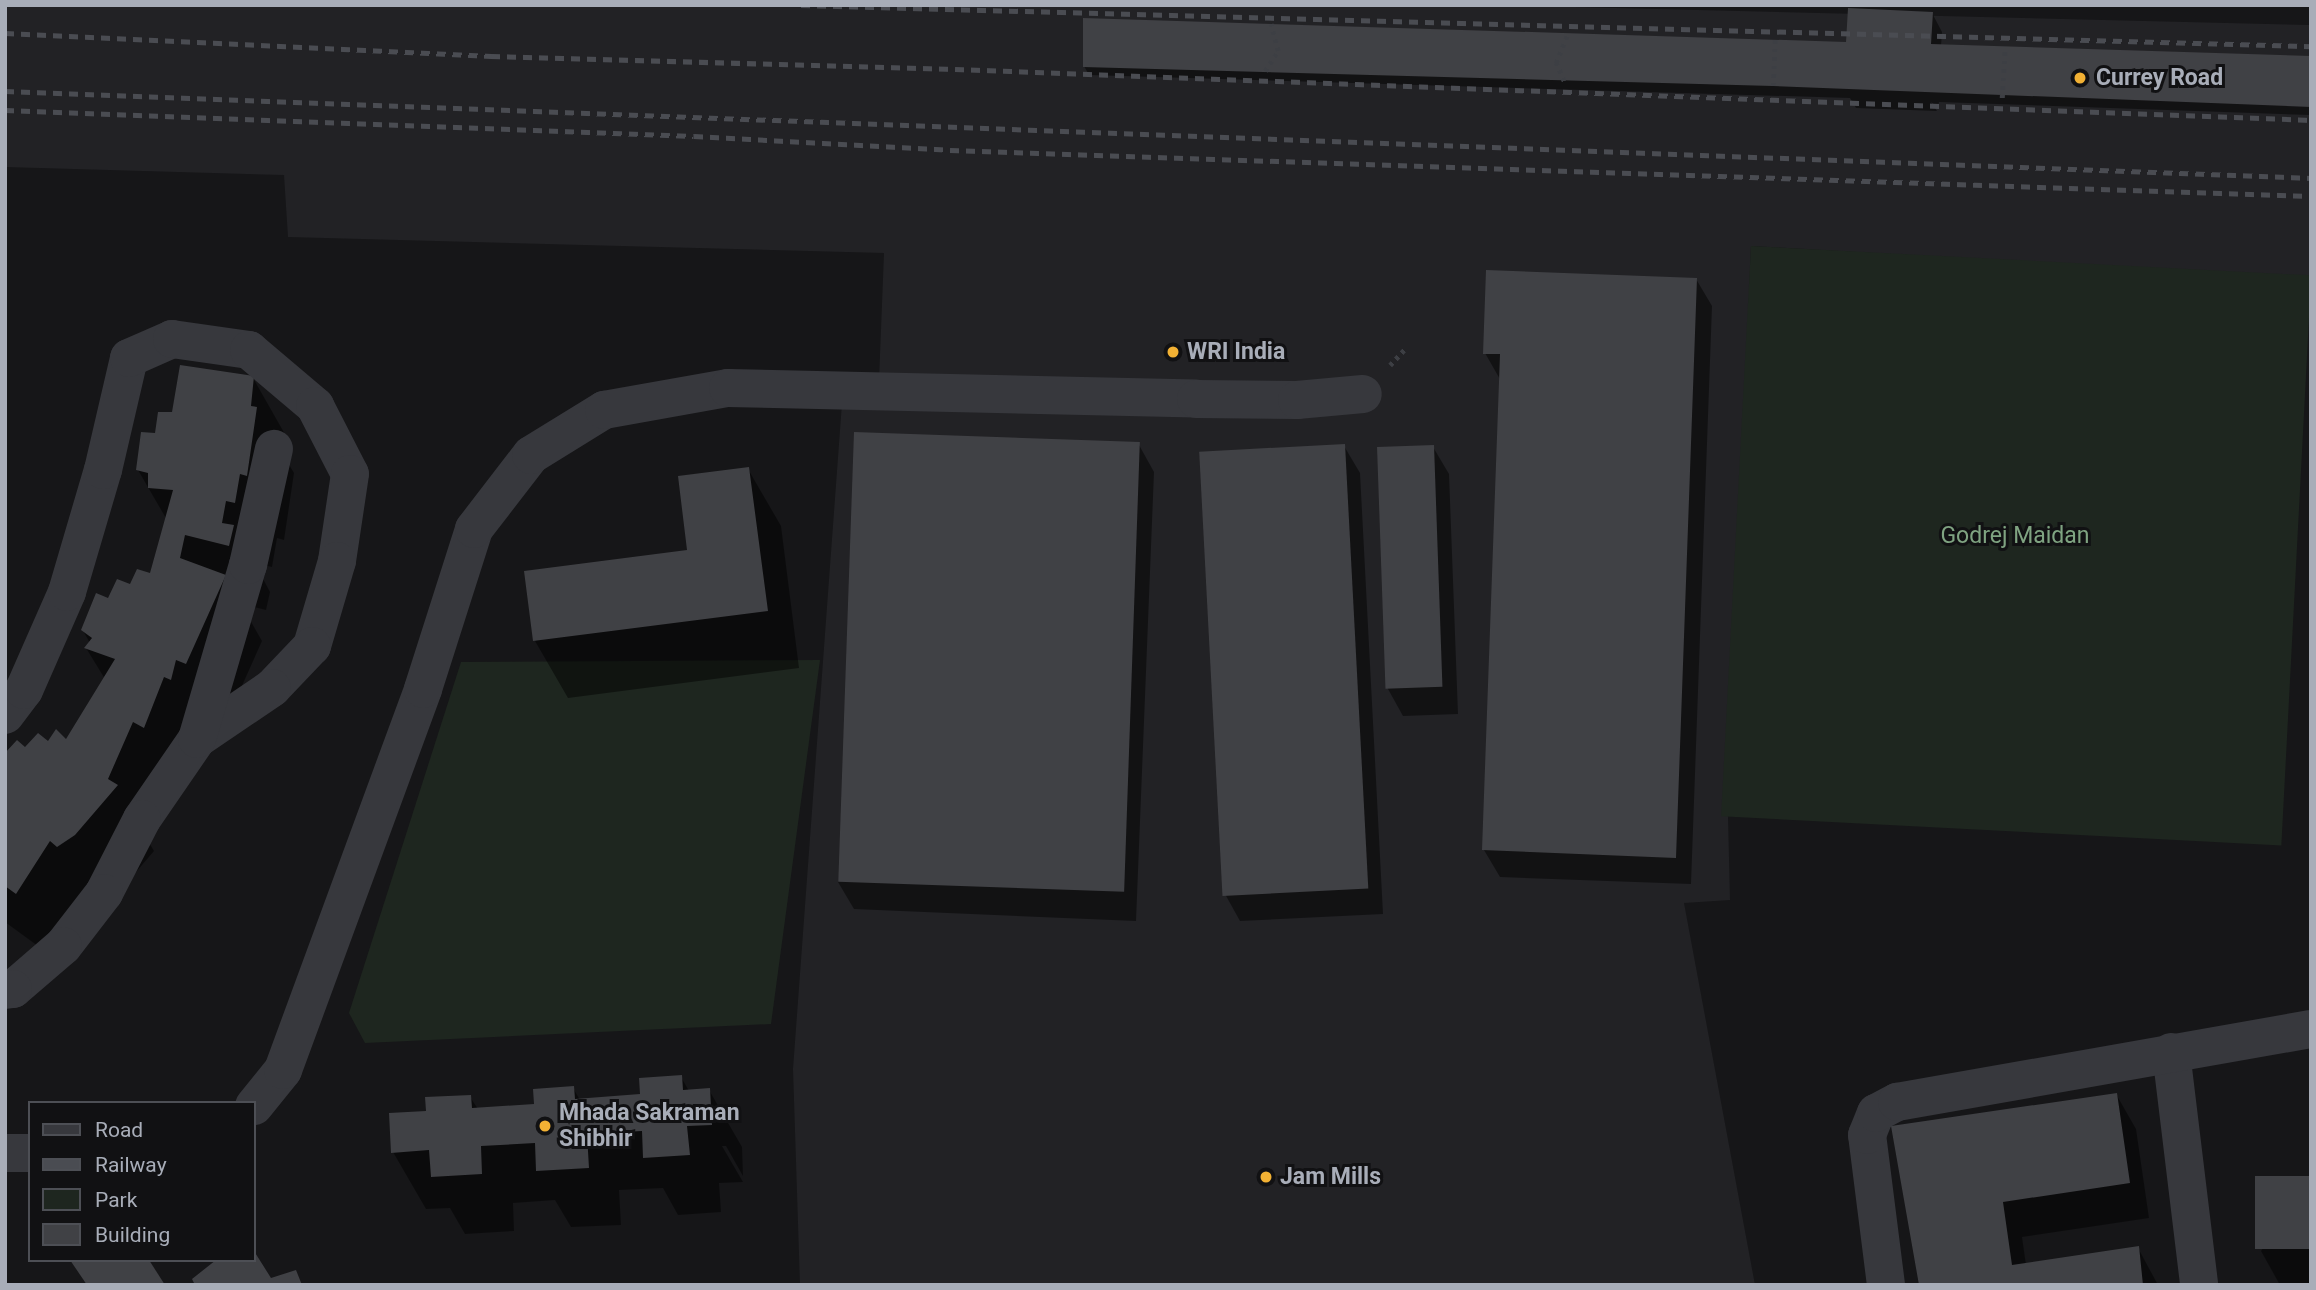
<!DOCTYPE html>
<html>
<head>
<meta charset="utf-8">
<style>
  body { margin:0 }
  #map { position:relative; width:2316px; height:1290px; overflow:hidden; background:#161618; font-family:Roboto,sans-serif }
  div>[style] { position:absolute }
  [style*='--x'] { left:calc(var(--x)*1px); top:calc(var(--y)*1px); width:calc(var(--w)*1px); rotate:calc(var(--a)*1deg) }
  .built>* { inset:0; background:#222225 }
  .green>* { inset:0; background:#1e261f; transform-origin:0 0 }
  .shadow>* { inset:0; background:#0007 }
  .building>* { inset:0; background:#404145; transform-origin:0 0 }
  .path>* { height:4.5px; margin-top:-2.25px; transform-origin:0; background:repeating-linear-gradient(90deg,#3d3f44 0 3.5px,transparent 0 8.5px) }
  .minor>* { height:38px; margin:-19px; padding:0 19px; transform-origin:19px; border-radius:19px; background:#37383d }
  .rail>* { height:5px; margin-top:-2.5px; transform-origin:0; background:repeating-linear-gradient(90deg,#4a4c52 0 9px,transparent 0 16px) }
  .dots>* { width:19px; height:19px; translate:-50% -50%; box-sizing:border-box; border:4px solid #111113; border-radius:50% }
  span { translate:-50% -50%; white-space:nowrap; text-align:center; line-height:1.15; -webkit-text-stroke:6px #111113; paint-order:stroke }
  .poi-label { font-size:23px; color:#a8adb8; font-weight:700 }
  .left { translate:0 -50%; text-align:left }
  .park-label { font-size:23px; color:#7fa381 }
  .frame { position:absolute; inset:0; border:7px solid #a8adb8; pointer-events:none }
  .legend { position:absolute; left:28px; top:1101px; width:228px; height:161px; box-sizing:border-box; background:#111113; border:2px solid #4d4f55; margin:0; padding:9px 12px; list-style:none; font-size:21px; color:#a8adb8 }
  .legend li { display:flex; align-items:center; gap:14px; height:35px }
  .legend b { width:35px; border:2px solid #4d4f55 }
</style>
</head>
<body>
<div id="map">
  <div class="built">
    <div style="clip-path:polygon(5px 5px,1491px 5px,2311px 25px,2311px 278px,1751px 246px,1728px 816px,1730px 900px,1684px 903px,1755px 1285px,800px 1285px,793px 1069px,842px 403px,878px 406px,884px 253px,288px 237px,284px 175px,5px 167px)"></div>
  </div>
  <div class="green">
    <div style="left:1751px;top:246px;width:561px;height:571px;rotate:3deg"></div>
    <div style="clip-path:polygon(820px 660px,771px 1024px,365px 1043px,349px 1013px,461px 662px)"></div>
  </div>
  <div class="shadow">
    <div style="clip-path:polygon(1932px 13px,1942px 32px,1941px 46px,2311px 58px,2311px 115px,1939px 102px,1938px 107px,1931px 102px,1937px 111px,1856px 108px,1850px 98px,1089px 75px,1084px 66px,1848px 43px)"></div>
    <div style="clip-path:polygon(1696px 279px,1712px 306px,1691px 884px,1500px 877px,1484px 850px,1501px 381px,1485px 353px)"></div>
    <div style="clip-path:polygon(253px 378px,290px 443px,288px 463px,294px 473px,284px 540px,277px 538px,272px 567px,263px 565px,261px 575px,270px 592px,266px 610px,241px 604px,262px 641px,223px 728px,147px 839px,154px 851px,112px 900px,53px 957px,5px 922px,5px 755px,48px 743px,67px 742px,105px 679px,86px 648px,90px 643px,82px 629px,109px 601px,151px 576px,167px 520px,138px 470px,156px 435px,173px 414px)"></div>
    <div style="clip-path:polygon(1139px 445px,1154px 472px,1136px 921px,854px 909px,838px 882px)"></div>
    <div style="clip-path:polygon(1344px 446px,1360px 473px,1383px 914px,1240px 921px,1225px 894px)"></div>
    <div style="clip-path:polygon(1433px 447px,1449px 474px,1458px 714px,1403px 716px,1388px 689px)"></div>
    <div style="clip-path:polygon(748px 469px,781px 526px,799px 668px,568px 698px,535px 641px,689px 552px)"></div>
    <div style="clip-path:polygon(681px 1077px,689px 1091px,709px 1090px,742px 1147px,743px 1176px,726px 1146px,722px 1146px,743px 1182px,719px 1183px,721px 1212px,678px 1215px,663px 1188px,619px 1190px,621px 1225px,571px 1227px,555px 1200px,513px 1203px,514px 1231px,465px 1234px,450px 1208px,426px 1209px,393px 1152px,428px 1113px,470px 1097px,478px 1109px,536px 1106px,573px 1088px,580px 1100px,642px 1096px)"></div>
    <div style="clip-path:polygon(2116px 1094px,2136px 1129px,2149px 1218px,2022px 1237px,2026px 1265px,2138px 1248px,2158px 1285px,1920px 1285px,1893px 1128px)"></div>
    <div style="clip-path:polygon(2311px 1178px,2311px 1285px,2280px 1285px,2261px 1251px)"></div>
  </div>
  <div class="building">
    <div style="clip-path:polygon(1848px 8px,1933px 12px,1931px 44px,2311px 56px,2311px 107px,1773px 86px,1083px 67px,1083px 18px,1846px 42px)"></div>
    <div style="clip-path:polygon(1486px 270px,1697px 278px,1676px 858px,1482px 850px,1500px 354px,1483px 354px)"></div>
    <div style="clip-path:polygon(180px 365px,254px 376px,251px 406px,257px 407px,247px 476px,240px 474px,235px 503px,226px 501px,222px 523px,234px 525px,229px 546px,185px 535px,180px 558px,226px 575px,186px 664px,176px 660px,171px 680px,164px 677px,144px 728px,133px 722px,108px 779px,118px 785px,75px 835px,57px 847px,50px 841px,16px 894px,5px 886px,5px 753px,17px 740px,25px 747px,38px 733px,48px 741px,56px 729px,66px 739px,115px 659px,84px 648px,92px 638px,81px 630px,96px 593px,108px 598px,117px 579px,130px 584px,137px 569px,150px 573px,173px 490px,148px 488px,148px 473px,136px 470px,141px 432px,155px 433px,158px 412px,172px 412px)"></div>
    <div style="left:854px;top:432px;width:286px;height:450px;rotate:2deg"></div>
    <div style="left:1345px;top:444px;width:445px;height:146px;rotate:87deg"></div>
    <div style="left:1434px;top:445px;width:242px;height:57px;rotate:88deg"></div>
    <div style="clip-path:polygon(749px 467px,768px 611px,533px 641px,524px 571px,687px 550px,678px 476px)"></div>
    <div style="clip-path:polygon(682px 1075px,683px 1090px,710px 1088px,712px 1125px,687px 1126px,690px 1155px,643px 1158px,642px 1131px,587px 1134px,589px 1168px,536px 1171px,535px 1143px,481px 1146px,482px 1174px,431px 1177px,429px 1150px,391px 1153px,389px 1113px,426px 1111px,425px 1097px,471px 1095px,472px 1108px,534px 1104px,533px 1089px,574px 1086px,575px 1099px,640px 1094px,639px 1078px)"></div>
    <div style="clip-path:polygon(2117px 1093px,2130px 1183px,2003px 1202px,2012px 1265px,2139px 1246px,2143px 1285px,1919px 1285px,1891px 1126px)"></div>
    <div style="left:2311px;top:1176px;width:73px;height:56px;rotate:90deg"></div>
    <div style="clip-path:polygon(254px 1251px,271px 1278px,296px 1270px,302px 1285px,195px 1285px,192px 1279px,216px 1260px,254px 1260px)"></div>
    <div style="clip-path:polygon(70px 1260px,149px 1260px,165px 1285px,87px 1285px)"></div>
  </div>
  <div class="path">
    <div style="--x:1265;--y:71;--w:24;--a:-57"></div>
    <div style="--x:1278;--y:51;--w:28;--a:-105"></div>
    <div style="--x:1564;--y:81;--w:20;--a:-114"></div>
    <div style="--x:1556;--y:63;--w:32;--a:-68"></div>
    <div style="--x:1773;--y:86;--w:47;--a:-87.6"></div>
    <div style="--x:2002;--y:98;--w:51;--a:-86.6"></div>
    <div style="--x:1390;--y:365;--w:25;--a:-47"></div>
  </div>
  <div class="minor">
    <div style="--x:5;--y:715;--w:31;--a:-53"></div>
    <div style="--x:24;--y:690;--w:107;--a:-66.3"></div>
    <div style="--x:67;--y:592;--w:127;--a:-73.6"></div>
    <div style="--x:103;--y:470;--w:115;--a:-76.9"></div>
    <div style="--x:129;--y:358;--w:47;--a:-23.8"></div>
    <div style="--x:172;--y:339;--w:78;--a:8.1"></div>
    <div style="--x:249;--y:350;--w:87;--a:40.3"></div>
    <div style="--x:315;--y:406;--w:76;--a:62.8"></div>
    <div style="--x:350;--y:474;--w:88;--a:98.5"></div>
    <div style="--x:337;--y:561;--w:89;--a:106.4"></div>
    <div style="--x:312;--y:646;--w:58;--a:133.6"></div>
    <div style="--x:272;--y:688;--w:91;--a:145.8"></div>
    <div style="--x:197;--y:739;--w:97;--a:124.5"></div>
    <div style="--x:142;--y:819;--w:83;--a:117.2"></div>
    <div style="--x:104;--y:893;--w:67;--a:127.7"></div>
    <div style="--x:63;--y:946;--w:66;--a:139.3"></div>
    <div style="--x:13;--y:989;--w:8;--a:173"></div>
    <div style="--x:197;--y:739;--w:181;--a:-73.7"></div>
    <div style="--x:248;--y:565;--w:119;--a:-77.4"></div>
    <div style="--x:2171;--y:1052;--w:235;--a:83.1"></div>
    <div style="--x:254;--y:1106;--w:46;--a:-51.1"></div>
    <div style="--x:283;--y:1070;--w:406;--a:-69.8"></div>
    <div style="--x:423;--y:689;--w:168;--a:-72.3"></div>
    <div style="--x:474;--y:529;--w:93;--a:-52.4"></div>
    <div style="--x:531;--y:455;--w:86;--a:-31.7"></div>
    <div style="--x:604;--y:410;--w:126;--a:-10.1"></div>
    <div style="--x:728;--y:388;--w:468;--a:1.3"></div>
    <div style="--x:1196;--y:399;--w:101;--a:0.6"></div>
    <div style="--x:1297;--y:400;--w:66;--a:-5.2"></div>
    <div style="--x:5;--y:1153;--w:25;--a:0"></div>
    <div style="--x:1886;--y:1285;--w:151;--a:-97.2"></div>
    <div style="--x:1867;--y:1135;--w:24;--a:-68"></div>
    <div style="--x:1876;--y:1113;--w:24;--a:-28"></div>
    <div style="--x:1897;--y:1102;--w:420;--a:-10"></div>
  </div>
  <div class="rail">
    <div style="--x:801;--y:5;--w:1511;--a:1.56"></div>
    <div style="--x:5;--y:33;--w:487;--a:2.7"></div>
    <div style="--x:491;--y:56;--w:464;--a:1.6"></div>
    <div style="--x:955;--y:69;--w:1357;--a:2.15"></div>
    <div style="--x:5;--y:91;--w:2308;--a:2.16"></div>
    <div style="--x:5;--y:110;--w:689;--a:2.16"></div>
    <div style="--x:694;--y:136;--w:256;--a:3.1"></div>
    <div style="--x:950;--y:150;--w:1362;--a:1.94"></div>
  </div>
  <div class="dots">
    <div style="left:2080px;top:78px;background:#f2b134"></div>
    <div style="left:1173px;top:352px;background:#f2b134"></div>
    <div style="left:545px;top:1126px;background:#f2b134"></div>
    <div style="left:1266px;top:1177px;background:#f2b134"></div>
  </div>
  <div class="poi-label">
    <span class="left" style="left:2096px;top:78px">Currey Road</span>
    <span class="left" style="left:1187px;top:352px">WRI India</span>
    <span class="left" style="left:559px;top:1126px">Mhada Sakraman<br>Shibhir</span>
    <span class="left" style="left:1280px;top:1177px">Jam Mills</span>
  </div>
  <div class="park-label">
    <span style="left:2015px;top:536px">Godrej Maidan</span>
  </div>
  <div class="frame"></div>
  <ul class="legend">
  <li><b style="height:9px;background:#37383d"></b>Road</li>
  <li><b style="height:9px;background:#4a4c52"></b>Railway</li>
  <li><b style="height:19px;background:#1e261f"></b>Park</li>
  <li><b style="height:19px;background:#404145"></b>Building</li>
  </ul>
</div>
</body>
</html>
